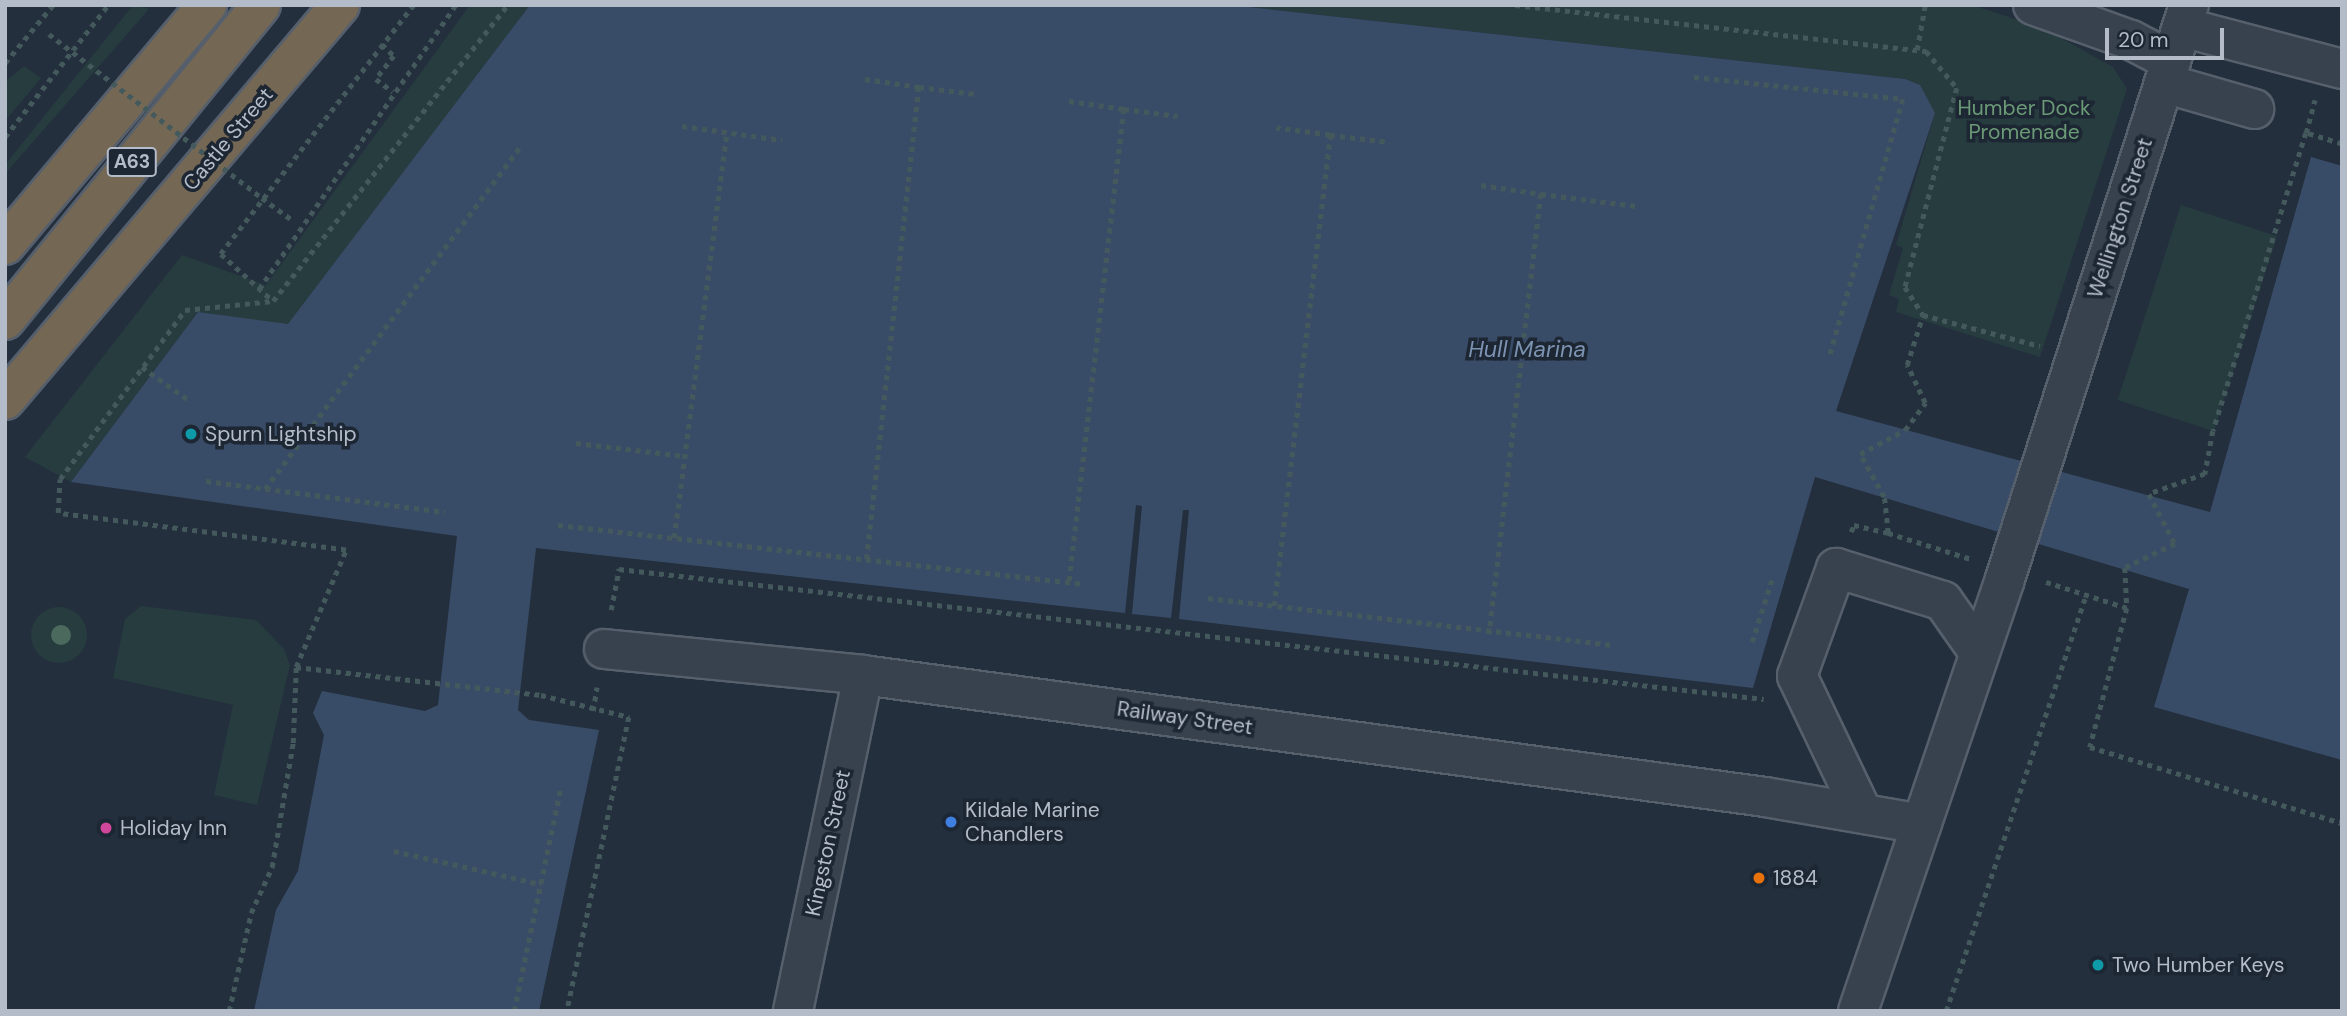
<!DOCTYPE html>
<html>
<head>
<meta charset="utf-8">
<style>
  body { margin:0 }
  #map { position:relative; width:2347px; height:1016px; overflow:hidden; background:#242f3e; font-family:"DM Sans",sans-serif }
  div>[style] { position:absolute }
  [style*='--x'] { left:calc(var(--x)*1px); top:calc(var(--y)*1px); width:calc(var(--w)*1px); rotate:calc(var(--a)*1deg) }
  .green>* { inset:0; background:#263c3f; transform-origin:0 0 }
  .round { border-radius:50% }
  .water>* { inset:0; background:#394c67 }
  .path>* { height:4.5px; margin-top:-2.25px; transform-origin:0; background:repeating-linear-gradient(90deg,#44595c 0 5px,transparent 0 10px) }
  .roads { filter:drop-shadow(2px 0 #565f6c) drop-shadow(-2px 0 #565f6c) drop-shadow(0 2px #565f6c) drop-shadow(0 -2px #565f6c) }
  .minor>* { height:38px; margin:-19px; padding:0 19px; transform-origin:19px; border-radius:19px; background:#38414e }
  .highway>* { height:38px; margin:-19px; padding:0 19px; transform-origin:19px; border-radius:19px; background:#746855 }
  .path-bridge>* { height:4.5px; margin-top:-2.25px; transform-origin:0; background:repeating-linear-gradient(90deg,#44595c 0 5px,transparent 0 10px) }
  .trees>* { width:20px; height:20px; margin:-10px; border-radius:50%; background:#4b6a5d }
  .dots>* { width:19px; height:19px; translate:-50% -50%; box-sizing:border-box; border:4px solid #1d2633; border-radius:50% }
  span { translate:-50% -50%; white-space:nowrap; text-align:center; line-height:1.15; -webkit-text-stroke:7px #1d2633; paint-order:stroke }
  .shield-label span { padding:2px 5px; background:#1d2633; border:2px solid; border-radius:5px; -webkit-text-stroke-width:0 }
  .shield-label { font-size:19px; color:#b4bcc9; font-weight:700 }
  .park-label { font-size:21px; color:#6b9a76 }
  .street-label { font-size:21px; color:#b4bcc9 }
  .poi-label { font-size:21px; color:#b4bcc9 }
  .left { translate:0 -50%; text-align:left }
  .water-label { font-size:23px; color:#7c92b1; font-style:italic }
  .frame { position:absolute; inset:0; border:7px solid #b4bcc9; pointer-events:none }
  .scale { position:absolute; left:2105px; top:28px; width:119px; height:32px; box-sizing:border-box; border:4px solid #b4bcc9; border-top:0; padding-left:9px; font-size:21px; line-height:24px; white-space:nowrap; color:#b4bcc9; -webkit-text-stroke:5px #1d2633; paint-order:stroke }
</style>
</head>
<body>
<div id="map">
  <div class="green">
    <div style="clip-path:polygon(133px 5px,149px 9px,5px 174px,5px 165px)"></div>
    <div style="clip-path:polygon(470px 5px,530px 5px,288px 325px,198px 312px,71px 482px,25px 457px,182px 255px,266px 285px)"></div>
    <div style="clip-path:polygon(1230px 5px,1972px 5px,2043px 28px,2113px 67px,2127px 89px,2040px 357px,1896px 312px,1899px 299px,1889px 295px,1903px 248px,1896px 245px,1935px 113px,1905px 79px)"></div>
    <div style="clip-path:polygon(24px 66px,41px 78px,5px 121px,5px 82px)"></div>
    <div style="left:2181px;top:205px;width:101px;height:205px;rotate:18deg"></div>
    <div style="clip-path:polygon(141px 606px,256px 620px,284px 649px,290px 665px,257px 805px,214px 795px,233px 705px,113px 678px,125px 619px)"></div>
    <div class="round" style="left:31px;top:607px;width:56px;height:56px"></div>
  </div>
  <div class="water">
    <div style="clip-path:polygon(530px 5px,1230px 5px,1905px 79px,1920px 85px,1935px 113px,1836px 411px,2210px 512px,2311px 157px,2342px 166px,2342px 760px,2154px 707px,2189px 589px,1815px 477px,1753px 688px,1179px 619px,1189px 510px,1183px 510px,1171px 618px,1132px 614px,1142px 506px,1136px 505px,1125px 613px,536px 548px,518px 710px,529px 720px,599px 730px,539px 1011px,254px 1011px,276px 910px,298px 871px,324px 735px,313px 713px,322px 691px,425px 711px,438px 705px,457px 536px,71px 482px,198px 312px,288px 324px)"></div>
  </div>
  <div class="path">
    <div style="--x:414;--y:5;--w:315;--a:127.8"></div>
    <div style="--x:221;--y:254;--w:70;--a:42.1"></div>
    <div style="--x:273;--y:301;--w:378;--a:-51.6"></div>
    <div style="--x:1515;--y:5;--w:414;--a:6.4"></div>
    <div style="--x:1926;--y:51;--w:48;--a:50"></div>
    <div style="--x:1957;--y:88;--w:206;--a:104.6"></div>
    <div style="--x:1905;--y:287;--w:33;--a:57"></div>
    <div style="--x:1923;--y:315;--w:121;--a:14.8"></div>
    <div style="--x:382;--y:44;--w:17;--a:45"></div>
    <div style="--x:394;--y:56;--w:29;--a:128"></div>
    <div style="--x:376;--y:79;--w:21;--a:37"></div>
    <div style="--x:1917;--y:50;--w:46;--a:-79.9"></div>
    <div style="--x:5;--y:63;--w:75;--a:-50.4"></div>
    <div style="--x:1694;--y:77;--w:210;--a:6"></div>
    <div style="--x:1903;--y:99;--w:266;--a:105.9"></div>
    <div style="--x:865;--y:79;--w:55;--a:8.4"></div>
    <div style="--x:919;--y:87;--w:476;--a:96.3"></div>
    <div style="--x:919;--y:87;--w:57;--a:7"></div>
    <div style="--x:1069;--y:101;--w:56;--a:8.3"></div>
    <div style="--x:1124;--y:109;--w:476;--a:96.6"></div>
    <div style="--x:1124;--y:109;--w:54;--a:7.4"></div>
    <div style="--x:682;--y:126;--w:101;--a:8"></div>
    <div style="--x:2306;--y:133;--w:34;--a:-75"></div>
    <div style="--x:1330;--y:135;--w:60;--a:6.7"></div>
    <div style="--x:5;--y:137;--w:167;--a:-52"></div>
    <div style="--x:2342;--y:144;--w:38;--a:-163"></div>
    <div style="--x:2306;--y:133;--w:312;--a:107.3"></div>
    <div style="--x:2213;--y:431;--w:44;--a:100.5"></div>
    <div style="--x:2205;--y:474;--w:59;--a:160.3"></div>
    <div style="--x:2149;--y:494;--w:56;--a:62.5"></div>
    <div style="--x:2175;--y:544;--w:55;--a:154.4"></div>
    <div style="--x:2125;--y:568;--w:40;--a:87.1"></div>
    <div style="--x:2127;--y:608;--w:144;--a:104.9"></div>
    <div style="--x:2090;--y:747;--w:263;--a:16.8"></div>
    <div style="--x:1481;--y:185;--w:61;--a:8.5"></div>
    <div style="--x:1541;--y:194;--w:443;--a:96.7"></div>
    <div style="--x:1541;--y:194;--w:96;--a:7.2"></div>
    <div style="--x:262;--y:198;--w:39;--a:36"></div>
    <div style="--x:259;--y:289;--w:346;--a:-55.3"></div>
    <div style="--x:142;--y:367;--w:59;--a:35.3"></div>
    <div style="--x:576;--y:443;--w:110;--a:6.8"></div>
    <div style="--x:206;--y:481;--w:241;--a:7.4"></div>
    <div style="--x:265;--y:489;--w:425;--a:-53.3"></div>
    <div style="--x:558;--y:525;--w:529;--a:6.4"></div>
    <div style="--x:1851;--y:532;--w:8;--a:-67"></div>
    <div style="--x:1854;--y:525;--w:35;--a:13"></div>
    <div style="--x:1888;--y:533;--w:36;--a:-96"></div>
    <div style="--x:1884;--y:497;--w:49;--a:-119.2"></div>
    <div style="--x:1860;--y:454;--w:51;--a:-28.1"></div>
    <div style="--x:1905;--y:430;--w:34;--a:-53"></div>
    <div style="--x:1925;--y:403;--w:42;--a:-115.3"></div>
    <div style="--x:1907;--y:365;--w:52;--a:-72.3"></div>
    <div style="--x:1888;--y:533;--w:87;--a:17.4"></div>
    <div style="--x:674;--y:538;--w:409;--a:-82.6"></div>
    <div style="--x:2046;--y:582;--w:85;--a:17.8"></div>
    <div style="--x:1208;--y:598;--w:408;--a:6.6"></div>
    <div style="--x:1274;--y:606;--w:474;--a:-83.2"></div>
    <div style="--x:1330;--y:135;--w:54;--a:-172.6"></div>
    <div style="--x:611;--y:610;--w:42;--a:-79"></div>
    <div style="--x:619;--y:569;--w:1152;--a:6.48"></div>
    <div style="--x:1752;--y:642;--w:69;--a:-72.3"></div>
    <div style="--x:296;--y:667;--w:247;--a:6.5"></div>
    <div style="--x:541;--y:695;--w:91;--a:14"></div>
    <div style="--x:629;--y:717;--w:300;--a:101.9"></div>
    <div style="--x:593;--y:711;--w:24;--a:-81"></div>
    <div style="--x:394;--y:851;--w:151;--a:12.7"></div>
    <div style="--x:229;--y:1011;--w:100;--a:-77.3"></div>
    <div style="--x:251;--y:913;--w:51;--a:-65.5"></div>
    <div style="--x:272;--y:867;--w:126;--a:-80.4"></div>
    <div style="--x:293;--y:743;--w:76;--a:-87.7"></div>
    <div style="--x:296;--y:667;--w:127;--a:-66.9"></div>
    <div style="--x:346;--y:550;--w:290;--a:-172.7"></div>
    <div style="--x:58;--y:513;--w:34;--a:-87"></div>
    <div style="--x:60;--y:479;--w:210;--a:-53.5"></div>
    <div style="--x:185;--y:310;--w:88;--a:-5.8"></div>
    <div style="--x:514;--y:1011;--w:225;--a:-78.2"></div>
    <div style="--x:1946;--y:1011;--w:439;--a:-71.4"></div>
  </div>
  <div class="roads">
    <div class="minor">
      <div style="--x:2033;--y:5;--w:104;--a:19.7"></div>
      <div style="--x:2131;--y:40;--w:45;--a:27.7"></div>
      <div style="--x:2182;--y:27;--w:165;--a:14.7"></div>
      <div style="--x:2164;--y:83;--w:94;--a:16.1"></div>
      <div style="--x:604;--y:649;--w:260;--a:5.7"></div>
      <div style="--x:863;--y:675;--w:910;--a:7.7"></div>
      <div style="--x:1765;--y:797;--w:159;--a:9.8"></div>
      <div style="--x:1862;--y:812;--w:151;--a:-115.5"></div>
      <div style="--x:1797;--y:676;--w:115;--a:-70.1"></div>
      <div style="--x:1836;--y:568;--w:112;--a:17.1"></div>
      <div style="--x:1943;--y:601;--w:61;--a:55"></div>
      <div style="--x:793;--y:1011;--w:343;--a:-78.2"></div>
      <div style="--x:1858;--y:1011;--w:456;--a:-71.2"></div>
      <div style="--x:2005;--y:579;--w:603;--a:-72.23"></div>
    </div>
    <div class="highway">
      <div style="--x:5;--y:245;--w:314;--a:-49.9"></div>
      <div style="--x:5;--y:320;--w:406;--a:-50.9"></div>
      <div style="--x:5;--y:400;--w:518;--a:-49.7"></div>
    </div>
  </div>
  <div class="path-bridge">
    <div style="--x:49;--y:34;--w:269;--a:37.6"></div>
  </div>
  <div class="trees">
    <div style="left:61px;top:635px"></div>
  </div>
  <div class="dots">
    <div style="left:191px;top:434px;background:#0f9aa8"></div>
    <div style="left:951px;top:822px;background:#3f7fe0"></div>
    <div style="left:106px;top:828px;background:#d1479c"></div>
    <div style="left:1759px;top:878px;background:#e8710a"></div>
    <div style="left:2098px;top:965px;background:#0f9aa8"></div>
  </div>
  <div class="shield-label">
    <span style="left:132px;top:162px">A63</span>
  </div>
  <div class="park-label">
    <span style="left:2024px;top:120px">Humber Dock<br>Promenade</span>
  </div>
  <div class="street-label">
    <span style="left:228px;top:139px;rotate:-50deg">Castle Street</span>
    <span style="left:2120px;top:218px;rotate:-72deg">Wellington Street</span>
    <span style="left:1185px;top:718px;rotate:8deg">Railway Street</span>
    <span style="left:828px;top:843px;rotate:-78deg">Kingston Street</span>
  </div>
  <div class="poi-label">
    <span class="left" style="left:205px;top:434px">Spurn Lightship</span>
    <span class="left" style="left:965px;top:822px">Kildale Marine<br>Chandlers</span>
    <span class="left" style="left:120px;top:828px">Holiday Inn</span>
    <span class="left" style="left:1773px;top:878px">1884</span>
    <span class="left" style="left:2112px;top:965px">Two Humber Keys</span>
  </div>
  <div class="water-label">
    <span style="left:1527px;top:349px">Hull Marina</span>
  </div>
  <div class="frame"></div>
  <div class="scale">20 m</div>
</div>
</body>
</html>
